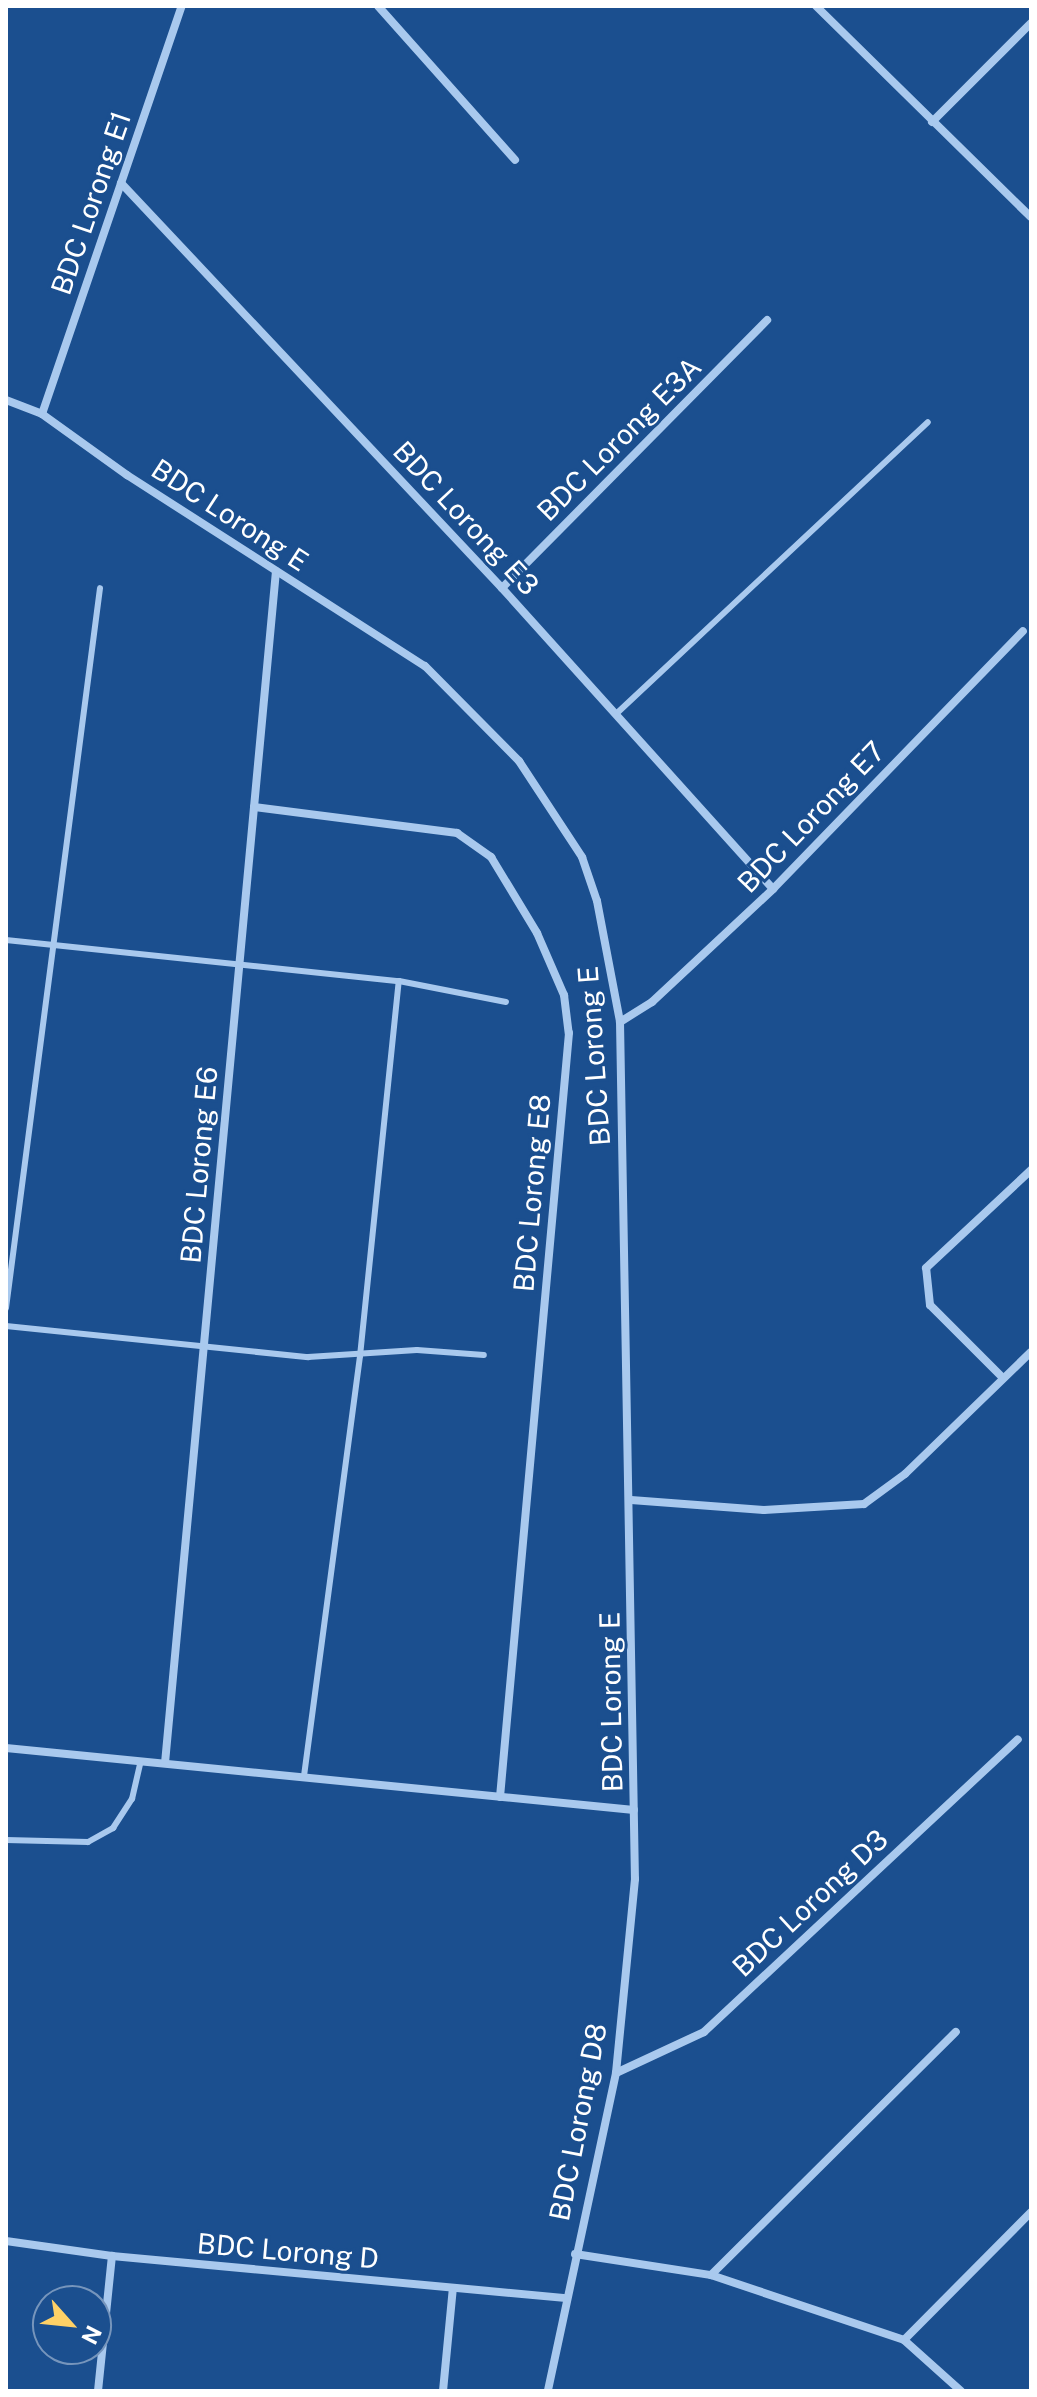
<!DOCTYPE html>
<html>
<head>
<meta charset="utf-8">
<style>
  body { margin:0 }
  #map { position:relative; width:1037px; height:2397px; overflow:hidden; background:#1b4f8f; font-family:"Public Sans",sans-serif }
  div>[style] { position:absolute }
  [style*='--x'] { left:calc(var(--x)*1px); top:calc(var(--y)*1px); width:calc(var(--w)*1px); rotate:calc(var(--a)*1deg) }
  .service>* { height:6px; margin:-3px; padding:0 3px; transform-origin:3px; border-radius:3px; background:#a9c9ee }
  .minor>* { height:8px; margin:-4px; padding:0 4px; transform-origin:4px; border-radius:4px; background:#a9c9ee }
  span { translate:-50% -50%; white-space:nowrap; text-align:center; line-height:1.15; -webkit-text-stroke:6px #1b4f8f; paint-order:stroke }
  .street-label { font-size:28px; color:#fff }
  .frame { position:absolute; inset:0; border:8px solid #fff; pointer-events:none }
  .north { position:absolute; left:32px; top:2285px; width:80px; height:80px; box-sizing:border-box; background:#1b4f8f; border:2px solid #7695bc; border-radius:50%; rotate:117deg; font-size:22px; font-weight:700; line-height:32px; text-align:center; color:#fff }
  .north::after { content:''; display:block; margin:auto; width:28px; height:36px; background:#ffd166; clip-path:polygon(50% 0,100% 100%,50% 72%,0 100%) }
</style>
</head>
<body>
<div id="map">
  <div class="service">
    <div style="--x:616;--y:714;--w:427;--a:-43.1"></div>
    <div style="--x:6;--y:940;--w:395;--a:6"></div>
    <div style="--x:399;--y:981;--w:109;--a:11.1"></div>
    <div style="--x:6;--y:1308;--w:726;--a:-82.56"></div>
    <div style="--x:6;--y:1326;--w:304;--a:5.9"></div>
    <div style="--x:308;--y:1357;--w:109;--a:-3.7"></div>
    <div style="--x:417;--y:1350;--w:67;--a:4.3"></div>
    <div style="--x:304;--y:1776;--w:424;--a:-82.4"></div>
    <div style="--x:360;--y:1356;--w:377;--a:-84.1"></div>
    <div style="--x:6;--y:1840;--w:82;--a:1.4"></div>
    <div style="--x:88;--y:1842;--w:29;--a:-29"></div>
    <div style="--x:113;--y:1828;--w:35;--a:-57"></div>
    <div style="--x:132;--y:1799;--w:39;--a:-77"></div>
  </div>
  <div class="minor">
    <div style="--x:378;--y:6;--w:206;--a:48.3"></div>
    <div style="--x:816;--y:6;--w:301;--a:44.5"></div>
    <div style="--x:932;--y:122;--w:140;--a:-45"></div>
    <div style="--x:121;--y:183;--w:556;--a:46.75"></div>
    <div style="--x:502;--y:588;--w:405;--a:48"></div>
    <div style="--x:6;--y:400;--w:39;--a:21"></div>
    <div style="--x:42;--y:414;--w:105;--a:35.7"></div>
    <div style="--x:127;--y:475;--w:354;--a:32.7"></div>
    <div style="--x:425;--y:666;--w:134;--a:45.3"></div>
    <div style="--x:519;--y:761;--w:115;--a:56.7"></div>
    <div style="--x:582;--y:857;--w:46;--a:71.2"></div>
    <div style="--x:597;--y:901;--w:123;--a:79.2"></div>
    <div style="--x:620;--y:1022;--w:857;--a:89"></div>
    <div style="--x:635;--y:1879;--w:195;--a:95.6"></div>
    <div style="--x:616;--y:2073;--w:325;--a:102.1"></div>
    <div style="--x:42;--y:414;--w:431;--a:-71.1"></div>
    <div style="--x:502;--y:588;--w:377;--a:-45.3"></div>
    <div style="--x:254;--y:807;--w:205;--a:7.3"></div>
    <div style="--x:457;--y:833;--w:42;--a:35.2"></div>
    <div style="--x:491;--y:857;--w:89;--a:58.8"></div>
    <div style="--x:537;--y:933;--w:68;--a:66.5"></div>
    <div style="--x:564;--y:995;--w:38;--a:83"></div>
    <div style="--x:569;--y:1033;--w:767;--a:95.16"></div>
    <div style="--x:620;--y:1022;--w:38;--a:-32"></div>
    <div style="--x:652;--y:1002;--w:166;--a:-43"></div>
    <div style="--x:773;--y:889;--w:359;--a:-45.9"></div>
    <div style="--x:1003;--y:1378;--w:103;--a:-135"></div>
    <div style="--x:930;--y:1305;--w:37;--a:-96"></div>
    <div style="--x:926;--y:1268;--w:144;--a:-43"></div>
    <div style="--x:631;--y:1500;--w:133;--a:4.3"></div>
    <div style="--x:764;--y:1510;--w:100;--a:-3.4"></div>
    <div style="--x:864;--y:1504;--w:51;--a:-36.2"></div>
    <div style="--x:905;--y:1474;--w:175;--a:-44.1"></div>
    <div style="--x:6;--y:1748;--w:631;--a:5.64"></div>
    <div style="--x:165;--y:1763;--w:1197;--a:-84.68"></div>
    <div style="--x:616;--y:2073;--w:97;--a:-25"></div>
    <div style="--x:704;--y:2032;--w:429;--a:-43"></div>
    <div style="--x:6;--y:2241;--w:107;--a:8.1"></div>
    <div style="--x:112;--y:2256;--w:456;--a:5.3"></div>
    <div style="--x:575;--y:2254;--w:138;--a:8.8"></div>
    <div style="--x:711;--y:2275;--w:204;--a:18.6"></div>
    <div style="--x:904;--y:2340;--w:76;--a:41.8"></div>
    <div style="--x:711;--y:2275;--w:345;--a:-44.8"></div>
    <div style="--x:904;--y:2340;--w:180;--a:-45.2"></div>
    <div style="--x:98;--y:2391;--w:136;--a:-84.1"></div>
    <div style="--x:443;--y:2391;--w:103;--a:-84.5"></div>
  </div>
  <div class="street-label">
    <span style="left:91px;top:203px;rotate:-71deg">BDC Lorong E1</span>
    <span style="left:619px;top:439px;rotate:-45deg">BDC Lorong E3A</span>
    <span style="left:230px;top:515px;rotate:33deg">BDC Lorong E</span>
    <span style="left:466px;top:518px;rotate:47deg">BDC Lorong E3</span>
    <span style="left:811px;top:817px;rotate:-46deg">BDC Lorong E7</span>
    <span style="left:594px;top:1056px;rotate:-94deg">BDC Lorong E</span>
    <span style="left:199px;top:1165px;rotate:-85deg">BDC Lorong E6</span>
    <span style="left:532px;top:1193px;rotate:-85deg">BDC Lorong E8</span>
    <span style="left:611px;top:1702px;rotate:-91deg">BDC Lorong E</span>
    <span style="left:810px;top:1903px;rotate:-43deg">BDC Lorong D3</span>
    <span style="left:578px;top:2122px;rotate:-79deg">BDC Lorong D8</span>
    <span style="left:288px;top:2251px;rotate:5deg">BDC Lorong D</span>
  </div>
  <div class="frame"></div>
  <div class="north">N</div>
</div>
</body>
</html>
